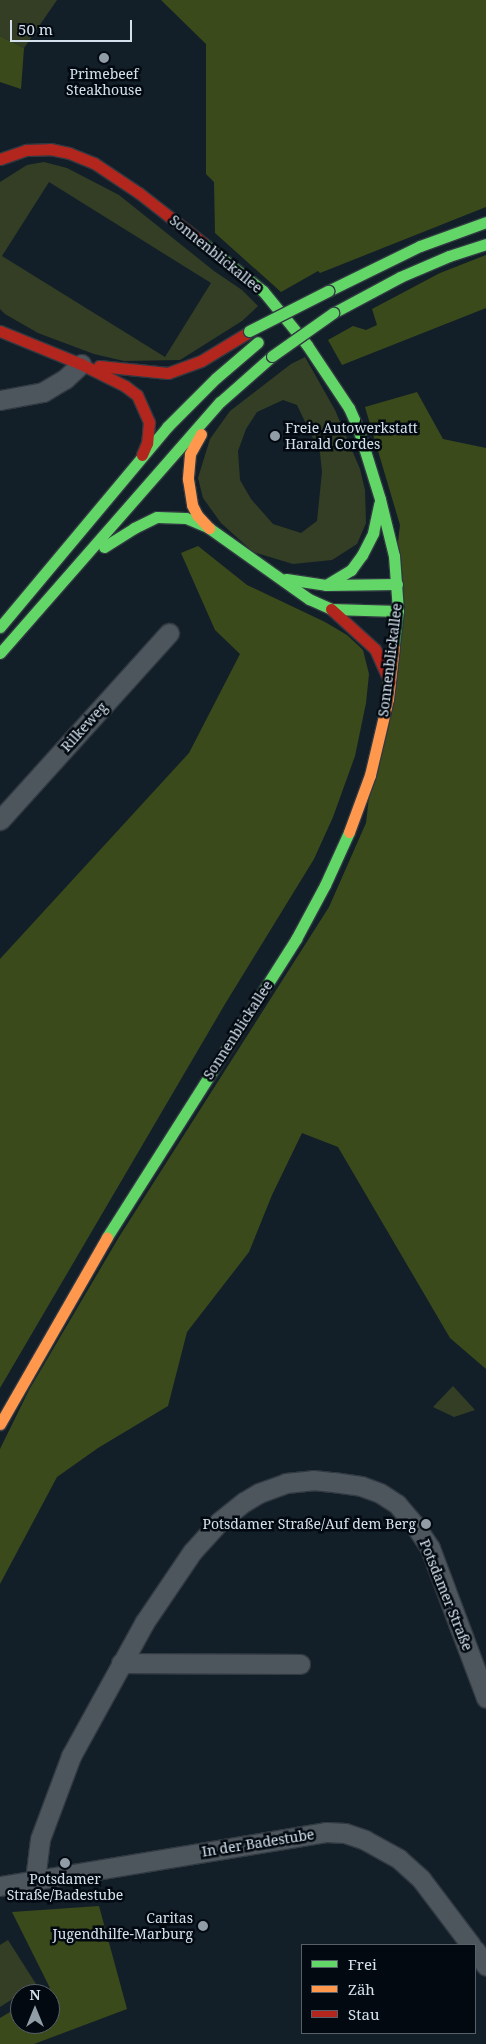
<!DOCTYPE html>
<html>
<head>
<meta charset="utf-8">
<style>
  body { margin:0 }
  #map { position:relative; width:486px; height:2044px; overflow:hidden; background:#131f28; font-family:"Noto Serif",serif }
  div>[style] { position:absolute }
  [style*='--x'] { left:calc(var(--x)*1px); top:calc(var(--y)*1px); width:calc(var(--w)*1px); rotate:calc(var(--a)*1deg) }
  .green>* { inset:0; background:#343e25 }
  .forest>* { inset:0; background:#3b4a1b }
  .roads { filter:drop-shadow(1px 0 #313941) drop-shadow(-1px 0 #313941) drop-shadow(0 1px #313941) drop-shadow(0 -1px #313941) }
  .street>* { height:19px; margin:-9.5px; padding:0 9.5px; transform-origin:9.5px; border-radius:9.5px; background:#4d555d }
  .fast>* { height:11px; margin:-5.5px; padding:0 5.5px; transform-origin:5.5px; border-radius:5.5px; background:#63d668 }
  .slow>* { height:11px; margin:-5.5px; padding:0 5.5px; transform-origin:5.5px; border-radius:5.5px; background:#ff974d }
  .jam>* { height:11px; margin:-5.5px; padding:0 5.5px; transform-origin:5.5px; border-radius:5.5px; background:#b3261e }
  .bridges { filter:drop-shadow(1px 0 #313941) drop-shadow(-1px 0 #313941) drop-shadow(0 1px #313941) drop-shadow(0 -1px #313941) }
  .fast-bridge>* { height:11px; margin:-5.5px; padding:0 5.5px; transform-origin:5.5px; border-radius:5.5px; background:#63d668 }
  .dots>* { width:14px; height:14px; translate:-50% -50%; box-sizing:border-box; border:2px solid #030910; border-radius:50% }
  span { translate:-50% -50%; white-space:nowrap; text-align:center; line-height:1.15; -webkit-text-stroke:5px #030910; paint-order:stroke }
  .poi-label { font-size:14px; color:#d4e1ec }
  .left { translate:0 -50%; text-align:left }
  .right { translate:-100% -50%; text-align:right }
  .street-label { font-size:14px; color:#d4e1ec }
  .legend { position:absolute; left:301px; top:1944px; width:175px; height:90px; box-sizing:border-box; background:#030910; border:1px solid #575f68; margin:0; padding:6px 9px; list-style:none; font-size:15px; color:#d4e1ec }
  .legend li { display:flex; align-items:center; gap:10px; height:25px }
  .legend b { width:25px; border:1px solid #575f68 }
  .north { position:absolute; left:10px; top:1984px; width:50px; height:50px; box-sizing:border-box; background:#030910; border:1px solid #575f68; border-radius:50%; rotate:0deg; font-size:14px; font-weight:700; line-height:20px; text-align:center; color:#d4e1ec }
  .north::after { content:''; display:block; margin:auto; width:18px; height:22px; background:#909da7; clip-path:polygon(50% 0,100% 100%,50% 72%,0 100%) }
  .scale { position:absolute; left:10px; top:20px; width:122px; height:22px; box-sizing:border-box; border:2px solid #d4e1ec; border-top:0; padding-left:6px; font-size:15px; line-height:18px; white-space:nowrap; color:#d4e1ec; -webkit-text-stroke:4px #030910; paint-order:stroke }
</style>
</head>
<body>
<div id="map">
  <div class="green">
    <div style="clip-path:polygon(0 0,57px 0,24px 48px,0 36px)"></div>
    <div style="clip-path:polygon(evenodd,44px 162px,67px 168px,119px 195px,214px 271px,242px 290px,258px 306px,242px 321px,180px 360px,124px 361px,94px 354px,38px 333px,5px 314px,0 309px,0 182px,27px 165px,44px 162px,49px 182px,211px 283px,165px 357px,2px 256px,49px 182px)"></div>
    <div style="clip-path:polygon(evenodd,305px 357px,335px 410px,360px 469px,365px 490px,366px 523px,357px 544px,332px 560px,293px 564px,253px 552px,221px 523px,203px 498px,198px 478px,210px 439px,230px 411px,291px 364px,305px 357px,283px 400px,297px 405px,320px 453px,322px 472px,317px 521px,301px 533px,273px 524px,251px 499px,240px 480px,238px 451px,246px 429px,257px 412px,283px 400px)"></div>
    <div style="clip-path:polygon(453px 1386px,475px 1410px,454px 1417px,433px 1407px)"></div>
    <div style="clip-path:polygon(8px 1940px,36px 1984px,0 2007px,0 1945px)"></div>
  </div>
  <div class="forest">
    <div style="clip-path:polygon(161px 0,486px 0,486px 207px,320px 273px,318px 271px,281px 292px,215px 233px,214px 182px,206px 174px,206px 44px)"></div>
    <div style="clip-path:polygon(0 36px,24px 48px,21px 89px,0 82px)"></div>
    <div style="clip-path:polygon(486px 255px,486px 308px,342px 365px,328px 340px,353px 326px,366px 330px,377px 325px,372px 309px,440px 273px)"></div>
    <div style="clip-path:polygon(417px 392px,443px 439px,486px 448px,486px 1369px,450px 1338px,338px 1147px,302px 1133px,272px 1195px,249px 1252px,187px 1332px,168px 1406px,98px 1448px,57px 1477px,0 1584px,0 1449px,29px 1390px,119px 1237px,329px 907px,366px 823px,400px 525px,365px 407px)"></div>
    <div style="clip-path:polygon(198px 546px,247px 585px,325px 622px,347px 635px,363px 650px,369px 674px,366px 703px,355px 756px,333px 817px,314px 859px,225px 1004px,0 1388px,0 959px,189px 753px,240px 654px,215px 630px,181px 553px)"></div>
    <div style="clip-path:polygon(99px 1906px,127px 2009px,34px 2044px,0 2044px,0 2018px,20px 2006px,20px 2024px,50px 2024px,50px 1994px,41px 1994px,50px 1988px,12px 1912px)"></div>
  </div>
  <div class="roads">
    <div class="street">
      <div style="--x:0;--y:400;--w:44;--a:-10.5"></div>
      <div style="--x:43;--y:392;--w:26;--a:-31"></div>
      <div style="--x:65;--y:379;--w:22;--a:-43"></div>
      <div style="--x:0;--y:820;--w:252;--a:-47.9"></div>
      <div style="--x:121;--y:1663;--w:179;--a:0.3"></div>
      <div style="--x:35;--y:1880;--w:41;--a:-83"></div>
      <div style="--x:40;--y:1839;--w:89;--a:-69.5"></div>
      <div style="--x:71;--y:1756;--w:152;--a:-61.2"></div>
      <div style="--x:144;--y:1623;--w:86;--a:-55.9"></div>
      <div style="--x:192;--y:1552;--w:40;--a:-48"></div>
      <div style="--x:219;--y:1522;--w:32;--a:-39"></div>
      <div style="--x:244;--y:1502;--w:17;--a:-31"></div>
      <div style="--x:259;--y:1493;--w:29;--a:-20"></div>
      <div style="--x:286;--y:1483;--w:27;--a:-6"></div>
      <div style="--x:313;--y:1480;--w:20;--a:6"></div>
      <div style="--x:333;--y:1482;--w:28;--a:8"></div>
      <div style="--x:361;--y:1486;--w:20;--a:20"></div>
      <div style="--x:380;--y:1493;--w:20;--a:33"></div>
      <div style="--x:397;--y:1504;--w:30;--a:50"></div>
      <div style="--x:416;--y:1527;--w:25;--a:56"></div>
      <div style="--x:430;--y:1548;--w:160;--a:69.5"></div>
      <div style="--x:0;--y:1886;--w:330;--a:-9.4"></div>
      <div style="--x:326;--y:1832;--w:19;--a:3"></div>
      <div style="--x:345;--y:1833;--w:21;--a:19"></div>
      <div style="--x:365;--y:1840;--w:39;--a:29"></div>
      <div style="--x:399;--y:1859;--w:30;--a:42"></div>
      <div style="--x:421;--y:1879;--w:83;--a:52.9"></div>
      <div style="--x:475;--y:1950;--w:19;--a:55"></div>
    </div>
    <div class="fast">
      <div style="--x:203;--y:243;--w:77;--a:38.7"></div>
      <div style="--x:263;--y:291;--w:70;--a:50.8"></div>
      <div style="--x:307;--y:345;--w:76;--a:56.3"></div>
      <div style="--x:349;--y:408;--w:22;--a:66"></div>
      <div style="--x:358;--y:428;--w:74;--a:72.8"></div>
      <div style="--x:380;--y:499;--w:59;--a:76.2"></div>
      <div style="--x:394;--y:556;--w:55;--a:85.8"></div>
      <div style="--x:398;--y:611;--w:35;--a:97"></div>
      <div style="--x:328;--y:291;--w:102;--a:-26.1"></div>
      <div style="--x:420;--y:246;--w:70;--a:-20"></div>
      <div style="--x:333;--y:313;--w:76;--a:-28.2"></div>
      <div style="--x:400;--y:277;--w:53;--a:-23.2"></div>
      <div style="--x:449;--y:256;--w:39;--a:-18"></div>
      <div style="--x:104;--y:547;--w:36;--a:-32"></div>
      <div style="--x:134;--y:528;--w:25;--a:-26"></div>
      <div style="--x:157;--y:517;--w:29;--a:2"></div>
      <div style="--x:186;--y:518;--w:25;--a:23"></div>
      <div style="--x:209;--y:528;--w:123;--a:35.4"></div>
      <div style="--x:309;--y:599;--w:24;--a:24"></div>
      <div style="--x:331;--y:609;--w:67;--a:1.7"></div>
      <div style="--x:286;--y:579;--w:40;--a:8.5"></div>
      <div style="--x:326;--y:585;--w:71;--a:-0.8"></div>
      <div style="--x:326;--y:585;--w:29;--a:-31"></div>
      <div style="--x:351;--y:570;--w:19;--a:-54"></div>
      <div style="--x:362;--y:555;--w:25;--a:-63"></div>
      <div style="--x:373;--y:533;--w:30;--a:-78"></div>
      <div style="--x:0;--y:627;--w:261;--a:-50.1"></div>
      <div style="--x:167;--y:427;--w:69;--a:-45"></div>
      <div style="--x:216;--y:378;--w:55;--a:-40.6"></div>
      <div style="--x:0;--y:653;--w:334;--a:-48.8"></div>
      <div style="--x:220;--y:402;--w:69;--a:-41.5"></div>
      <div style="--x:107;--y:1237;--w:353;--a:-57.6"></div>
      <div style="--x:296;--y:939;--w:61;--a:-61.8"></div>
      <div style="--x:325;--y:885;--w:58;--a:-65.6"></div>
    </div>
    <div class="slow">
      <div style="--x:201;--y:434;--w:23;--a:119"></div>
      <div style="--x:190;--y:454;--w:25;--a:95"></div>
      <div style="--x:188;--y:479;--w:26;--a:81"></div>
      <div style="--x:192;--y:505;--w:11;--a:63"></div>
      <div style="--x:197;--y:515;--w:18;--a:47"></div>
      <div style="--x:349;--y:832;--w:61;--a:-69.8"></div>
      <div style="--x:370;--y:775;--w:78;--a:-76.7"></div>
      <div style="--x:388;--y:699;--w:53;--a:-83.5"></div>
      <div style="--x:0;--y:1424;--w:215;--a:-60.2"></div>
    </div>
    <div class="jam">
      <div style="--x:0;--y:159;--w:28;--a:-19"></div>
      <div style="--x:26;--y:150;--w:24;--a:-2"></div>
      <div style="--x:50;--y:149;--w:19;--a:12"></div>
      <div style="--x:69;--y:153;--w:27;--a:22"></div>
      <div style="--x:94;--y:163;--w:54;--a:33.7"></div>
      <div style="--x:139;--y:193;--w:81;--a:38"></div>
      <div style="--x:0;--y:331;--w:87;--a:22.2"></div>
      <div style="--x:81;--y:364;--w:49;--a:26.6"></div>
      <div style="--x:125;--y:386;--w:15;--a:37"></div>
      <div style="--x:137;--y:395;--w:30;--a:66"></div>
      <div style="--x:149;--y:422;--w:21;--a:95"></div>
      <div style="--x:147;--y:443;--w:13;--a:113"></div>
      <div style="--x:99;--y:366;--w:69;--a:5.8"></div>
      <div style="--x:168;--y:373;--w:35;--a:-20"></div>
      <div style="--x:201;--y:361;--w:54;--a:-31.3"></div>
      <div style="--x:331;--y:609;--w:59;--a:42.3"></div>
      <div style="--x:375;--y:649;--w:36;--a:66"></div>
    </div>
  </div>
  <div class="bridges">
    <div class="fast-bridge">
      <div style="--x:249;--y:331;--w:89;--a:-26.9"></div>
      <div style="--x:272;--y:356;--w:75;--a:-35.2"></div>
    </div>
  </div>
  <div class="dots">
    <div style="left:104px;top:58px;background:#909da7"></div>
    <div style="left:275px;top:436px;background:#909da7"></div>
    <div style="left:426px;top:1524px;background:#909da7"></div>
    <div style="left:65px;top:1863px;background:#909da7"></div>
    <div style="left:203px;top:1926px;background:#909da7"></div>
  </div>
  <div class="poi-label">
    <span style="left:104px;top:82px">Primebeef<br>Steakhouse</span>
    <span class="left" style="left:285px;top:436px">Freie Autowerkstatt<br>Harald Cordes</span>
    <span class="right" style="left:416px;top:1524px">Potsdamer Straße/Auf dem Berg</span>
    <span style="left:65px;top:1887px">Potsdamer<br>Straße/Badestube</span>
    <span class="right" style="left:193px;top:1926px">Caritas<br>Jugendhilfe-Marburg</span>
  </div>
  <div class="street-label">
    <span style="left:216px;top:254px;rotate:39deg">Sonnenblickallee</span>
    <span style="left:390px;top:660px;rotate:-83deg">Sonnenblickallee</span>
    <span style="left:84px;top:727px;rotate:-48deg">Rilkeweg</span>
    <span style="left:238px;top:1030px;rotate:-57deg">Sonnenblickallee</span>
    <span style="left:446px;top:1595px;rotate:68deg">Potsdamer Straße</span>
    <span style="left:258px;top:1843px;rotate:-9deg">In der Badestube</span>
  </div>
  <ul class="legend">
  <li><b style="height:6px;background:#63d668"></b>Frei</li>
  <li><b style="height:6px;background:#ff974d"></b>Zäh</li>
  <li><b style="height:6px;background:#b3261e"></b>Stau</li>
  </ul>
  <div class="north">N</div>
  <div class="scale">50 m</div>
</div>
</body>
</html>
